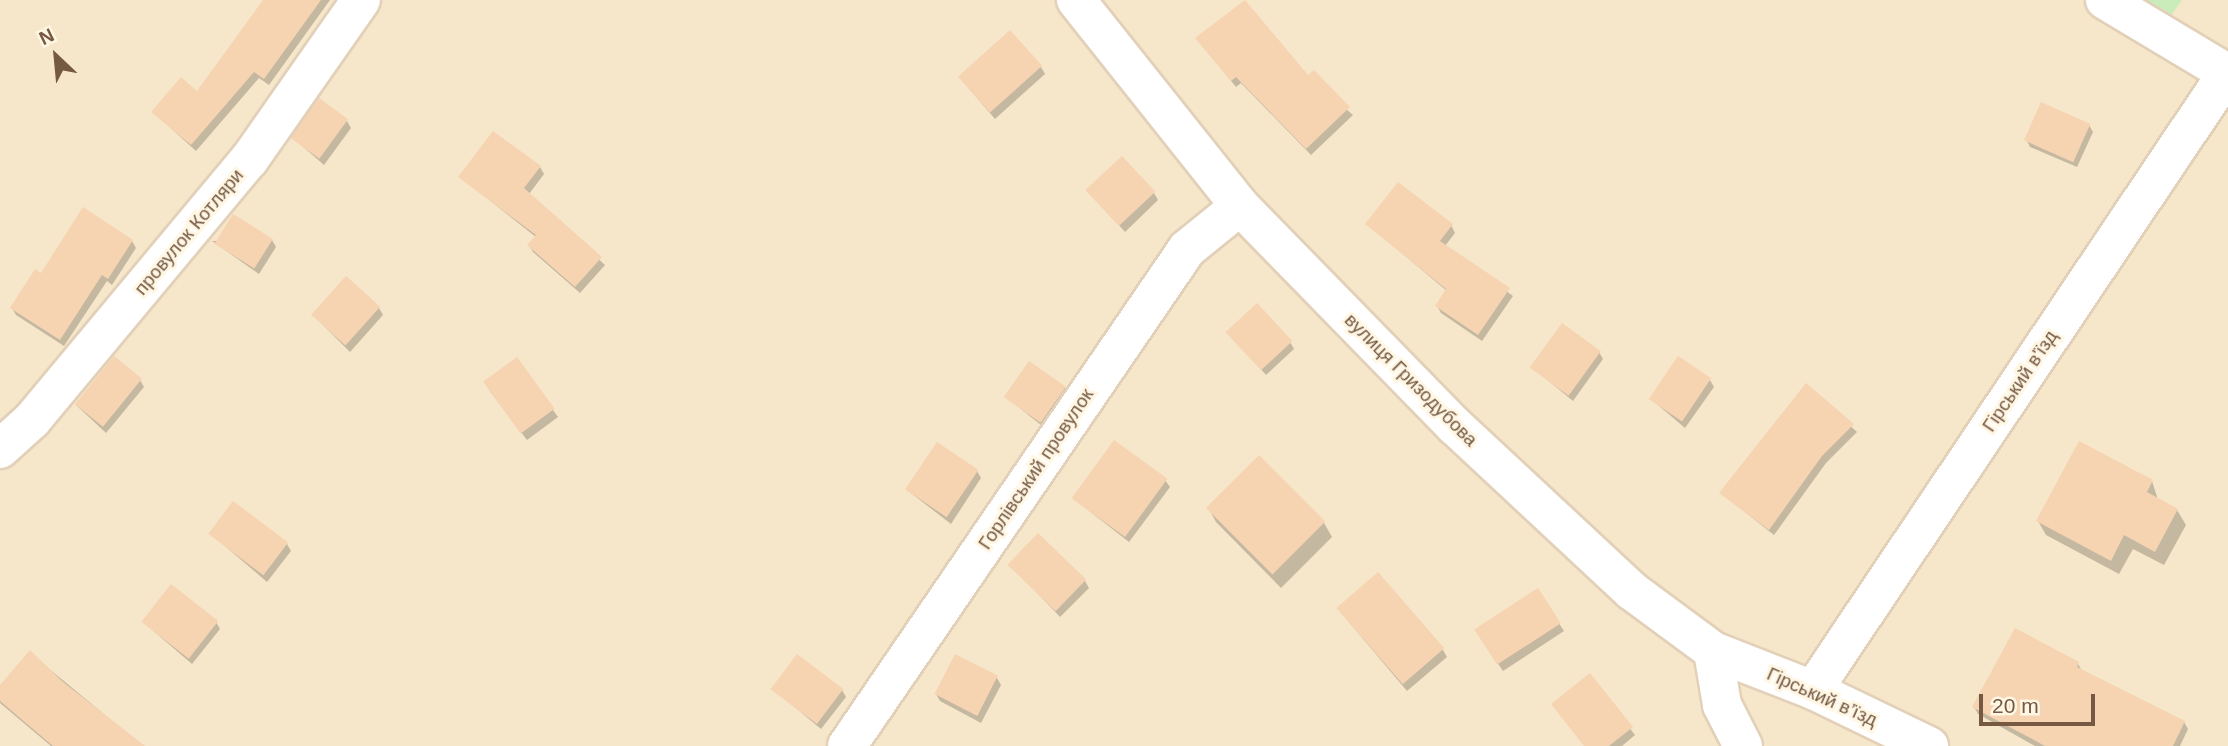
<!DOCTYPE html>
<html>
<head>
<meta charset="utf-8">
<style>
  body { margin:0 }
  #map { position:relative; width:2228px; height:746px; overflow:hidden; background:#fef4dc; font-family:Helvetica,sans-serif }
  div>[style] { position:absolute }
  [style*='--x'] { left:calc(var(--x)*1px); top:calc(var(--y)*1px); width:calc(var(--w)*1px); rotate:calc(var(--a)*1deg) }
  .residential>* { inset:0; background:#f6e6ca; transform-origin:0 0 }
  .green>* { inset:0; background:#caecba }
  .shadow>* { inset:0; background:#0003 }
  .building>* { inset:0; background:#f6d3b1; transform-origin:0 0 }
  .roads { filter:drop-shadow(2px 0 #e2d0b8) drop-shadow(-2px 0 #e2d0b8) drop-shadow(0 2px #e2d0b8) drop-shadow(0 -2px #e2d0b8) }
  .minor>* { height:38px; margin:-19px; padding:0 19px; transform-origin:19px; border-radius:19px; background:#fff }
  span { translate:-50% -50%; white-space:nowrap; text-align:center; line-height:1.15; -webkit-text-stroke:6px #fff7e4; paint-order:stroke }
  .street-label { font-size:19px; color:#755943 }
  .north { position:absolute; left:21px; top:21px; width:70px; height:70px; -webkit-text-stroke:5px #fff7e4; paint-order:stroke; rotate:334deg; font-size:19px; font-weight:700; line-height:28px; text-align:center; color:#755943 }
  .north::after { content:''; display:block; margin:auto; width:24px; height:32px; background:#755943; clip-path:polygon(50% 0,100% 100%,50% 72%,0 100%) }
  .scale { position:absolute; left:1979px; top:694px; width:116px; height:32px; box-sizing:border-box; border:4px solid #755943; border-top:0; padding-left:9px; font-size:21px; line-height:24px; white-space:nowrap; color:#755943; -webkit-text-stroke:5px #fff7e4; paint-order:stroke }
</style>
</head>
<body>
<div id="map">
  <div class="residential">
    <div style="left:0;top:0;width:2228px;height:746px"></div>
  </div>
  <div class="green">
    <div style="clip-path:polygon(2127px 0,2182px 0,2167px 21px)"></div>
  </div>
  <div class="shadow">
    <div style="clip-path:polygon(265px 0,330px 0,269px 85px,259px 78px,196px 151px,153px 112px,198px 94px)"></div>
    <div style="clip-path:polygon(1202px 45px,1308px 77px,1353px 115px,1311px 155px,1241px 83px,1236px 87px)"></div>
    <div style="clip-path:polygon(1041px 67px,1045px 74px,995px 119px,960px 78px)"></div>
    <div style="clip-path:polygon(347px 121px,351px 128px,324px 165px,293px 138px)"></div>
    <div style="clip-path:polygon(2089px 125px,2093px 132px,2077px 167px,2030px 147px,2026px 139px)"></div>
    <div style="clip-path:polygon(540px 167px,544px 174px,529px 194px,605px 265px,580px 293px,533px 252px,529px 245px,536px 237px,460px 177px)"></div>
    <div style="clip-path:polygon(1088px 190px,1154px 193px,1158px 200px,1125px 232px)"></div>
    <div style="clip-path:polygon(1367px 224px,1451px 225px,1455px 233px,1445px 246px,1513px 296px,1482px 341px,1441px 313px,1437px 306px,1447px 291px)"></div>
    <div style="clip-path:polygon(272px 240px,276px 247px,259px 274px,212px 241px)"></div>
    <div style="clip-path:polygon(132px 241px,136px 248px,112px 285px,107px 281px,64px 346px,16px 315px,12px 308px,41px 275px)"></div>
    <div style="clip-path:polygon(379px 308px,383px 315px,350px 352px,314px 316px)"></div>
    <div style="clip-path:polygon(1229px 333px,1290px 342px,1294px 349px,1266px 375px)"></div>
    <div style="clip-path:polygon(1599px 352px,1603px 359px,1573px 401px,1533px 368px)"></div>
    <div style="clip-path:polygon(517px 360px,558px 417px,527px 440px,489px 390px)"></div>
    <div style="clip-path:polygon(140px 380px,144px 387px,106px 433px,76px 405px)"></div>
    <div style="clip-path:polygon(1710px 380px,1714px 387px,1685px 428px,1651px 399px)"></div>
    <div style="clip-path:polygon(1807px 386px,1857px 432px,1826px 463px,1774px 535px,1721px 493px)"></div>
    <div style="clip-path:polygon(1065px 388px,1069px 395px,1046px 429px,1006px 397px)"></div>
    <div style="clip-path:polygon(977px 471px,981px 478px,951px 524px,907px 490px)"></div>
    <div style="clip-path:polygon(1165px 480px,1170px 487px,1129px 542px,1074px 499px)"></div>
    <div style="clip-path:polygon(2152px 481px,2158px 500px,2177px 510px,2186px 525px,2164px 565px,2133px 549px,2119px 574px,2046px 535px,2038px 521px)"></div>
    <div style="clip-path:polygon(1208px 507px,1324px 523px,1332px 537px,1281px 588px,1216px 522px)"></div>
    <div style="clip-path:polygon(211px 534px,287px 544px,291px 551px,267px 582px)"></div>
    <div style="clip-path:polygon(1010px 564px,1085px 581px,1089px 588px,1060px 617px)"></div>
    <div style="clip-path:polygon(1537px 590px,1564px 631px,1503px 671px,1480px 637px)"></div>
    <div style="clip-path:polygon(1338px 609px,1443px 650px,1447px 657px,1407px 691px)"></div>
    <div style="clip-path:polygon(143px 622px,216px 622px,220px 629px,192px 664px)"></div>
    <div style="clip-path:polygon(30px 653px,140px 744px,141px 746px,51px 746px,0 703px,0 688px)"></div>
    <div style="clip-path:polygon(2078px 664px,2082px 671px,2184px 722px,2188px 729px,2180px 746px,2035px 746px,1978px 714px,1974px 707px)"></div>
    <div style="clip-path:polygon(1589px 675px,1635px 735px,1622px 746px,1584px 746px)"></div>
    <div style="clip-path:polygon(997px 678px,1001px 685px,981px 723px,940px 701px,936px 694px)"></div>
    <div style="clip-path:polygon(773px 689px,842px 690px,846px 697px,821px 729px)"></div>
  </div>
  <div class="building">
    <div style="clip-path:polygon(263px 0,321px 0,264px 79px,254px 72px,191px 145px,151px 112px,181px 77px,197px 91px)"></div>
    <div style="clip-path:polygon(1245px 0,1308px 75px,1314px 70px,1350px 107px,1306px 149px,1236px 77px,1231px 81px,1195px 38px)"></div>
    <div style="left:1010px;top:30px;width:48px;height:70px;rotate:48deg"></div>
    <div style="left:319px;top:98px;width:36px;height:49px;rotate:36deg"></div>
    <div style="left:2041px;top:102px;width:54px;height:42px;rotate:24deg"></div>
    <div style="clip-path:polygon(493px 131px,541px 166px,524px 188px,602px 257px,575px 287px,527px 245px,536px 235px,458px 177px)"></div>
    <div style="left:1122px;top:156px;width:49px;height:50px;rotate:47deg"></div>
    <div style="clip-path:polygon(1398px 182px,1453px 224px,1440px 241px,1510px 288px,1478px 335px,1435px 306px,1446px 289px,1365px 224px)"></div>
    <div style="clip-path:polygon(83px 207px,133px 240px,108px 279px,102px 275px,60px 340px,10px 308px,35px 269px,41px 273px)"></div>
    <div style="left:233px;top:214px;width:47px;height:35px;rotate:32deg"></div>
    <div style="left:346px;top:276px;width:46px;height:52px;rotate:42deg"></div>
    <div style="left:1257px;top:303px;width:52px;height:43px;rotate:47deg"></div>
    <div style="left:1562px;top:323px;width:48px;height:55px;rotate:36deg"></div>
    <div style="left:114px;top:356px;width:36px;height:62px;rotate:39deg"></div>
    <div style="left:1678px;top:356px;width:40px;height:52px;rotate:34deg"></div>
    <div style="left:517px;top:357px;width:64px;height:42px;rotate:54deg"></div>
    <div style="left:1029px;top:361px;width:45px;height:44px;rotate:35deg"></div>
    <div style="clip-path:polygon(1806px 383px,1854px 424px,1822px 456px,1769px 530px,1719px 493px)"></div>
    <div style="left:1114px;top:440px;width:66px;height:72px;rotate:36deg"></div>
    <div style="clip-path:polygon(2079px 441px,2153px 480px,2147px 492px,2178px 509px,2155px 552px,2124px 535px,2111px 561px,2036px 521px)"></div>
    <div style="left:937px;top:442px;width:50px;height:57px;rotate:34deg"></div>
    <div style="left:1259px;top:455px;width:94px;height:75px;rotate:45deg"></div>
    <div style="left:233px;top:501px;width:69px;height:41px;rotate:37deg"></div>
    <div style="left:1038px;top:533px;width:67px;height:44px;rotate:44deg"></div>
    <div style="left:1378px;top:572px;width:101px;height:55px;rotate:49deg"></div>
    <div style="left:171px;top:584px;width:60px;height:48px;rotate:38deg"></div>
    <div style="left:1538px;top:588px;width:42px;height:76px;rotate:57deg"></div>
    <div style="clip-path:polygon(2015px 628px,2079px 662px,2077px 667px,2185px 721px,2173px 746px,2045px 746px,1972px 707px)"></div>
    <div style="clip-path:polygon(30px 650px,63px 682px,145px 746px,53px 746px,0 701px,0 685px)"></div>
    <div style="left:797px;top:654px;width:58px;height:44px;rotate:37deg"></div>
    <div style="left:955px;top:654px;width:48px;height:45px;rotate:27deg"></div>
    <div style="clip-path:polygon(1590px 673px,1633px 727px,1609px 746px,1584px 746px,1551px 704px)"></div>
  </div>
  <div class="roads">
    <div class="minor">
      <div style="--x:1076;--y:0;--w:263;--a:51.5"></div>
      <div style="--x:1240;--y:206;--w:308;--a:45.7"></div>
      <div style="--x:1455;--y:426;--w:242;--a:43"></div>
      <div style="--x:1632;--y:591;--w:101;--a:36.5"></div>
      <div style="--x:1713;--y:651;--w:107;--a:21.3"></div>
      <div style="--x:1813;--y:690;--w:129;--a:25.8"></div>
      <div style="--x:2105;--y:0;--w:142;--a:30.9"></div>
      <div style="--x:0;--y:449;--w:43;--a:-42.2"></div>
      <div style="--x:32;--y:420;--w:339;--a:-50.2"></div>
      <div style="--x:249;--y:160;--w:195;--a:-55"></div>
      <div style="--x:1713;--y:651;--w:55;--a:80.5"></div>
      <div style="--x:1722;--y:705;--w:46;--a:62.9"></div>
      <div style="--x:1813;--y:690;--w:744;--a:-56.12"></div>
      <div style="--x:847;--y:746;--w:602;--a:-55.62"></div>
      <div style="--x:1187;--y:249;--w:68;--a:-39.1"></div>
    </div>
  </div>
  <div class="street-label">
    <span style="left:189px;top:232px;rotate:-50deg">провулок Котляри</span>
    <span style="left:1411px;top:380px;rotate:45deg">вулиця Гризодубова</span>
    <span style="left:2020px;top:381px;rotate:-56deg">Гірський в'їзд</span>
    <span style="left:1036px;top:469px;rotate:-56deg">Горлівський провулок</span>
    <span style="left:1822px;top:697px;rotate:24deg">Гірський в’їзд</span>
  </div>
  <div class="north">N</div>
  <div class="scale">20 m</div>
</div>
</body>
</html>
